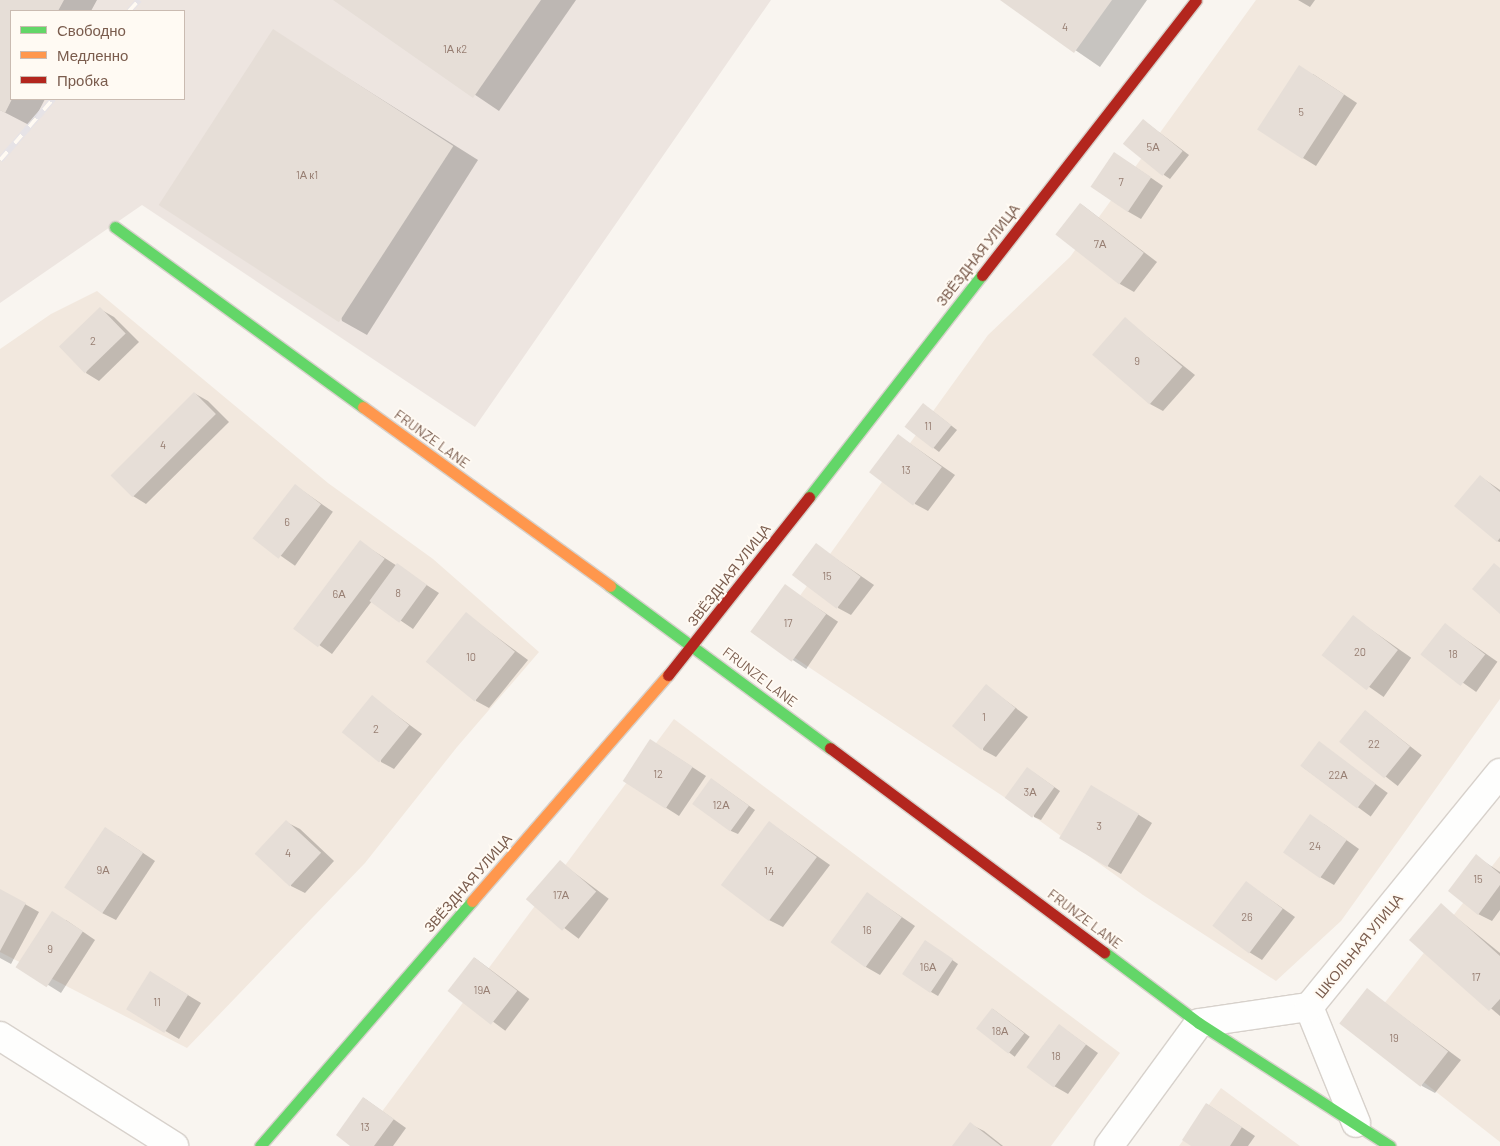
<!DOCTYPE html>
<html>
<head>
<meta charset="utf-8">
<style>
  body { margin:0 }
  #map { position:relative; width:1500px; height:1146px; overflow:hidden; background:#f9f5f0; font-family:Barlow,sans-serif }
  div>[style] { position:absolute }
  [style*='--x'] { left:calc(var(--x)*1px); top:calc(var(--y)*1px); width:calc(var(--w)*1px); rotate:calc(var(--a)*1deg) }
  .residential>* { inset:0; background:#f2e8de }
  .industrial>* { inset:0; background:#ede5e0 }
  .shadow>* { inset:0; background:#0003; transform-origin:0 0 }
  .building>* { inset:0; background:#e6ded7; transform-origin:0 0 }
  .roads { filter:drop-shadow(1px 0 #d7d1cb) drop-shadow(-1px 0 #d7d1cb) drop-shadow(0 1px #d7d1cb) drop-shadow(0 -1px #d7d1cb) }
  .street>* { height:28px; margin:-14px; padding:0 14px; transform-origin:14px; border-radius:14px; background:#fefefd }
  .fast>* { height:11px; margin:-5.5px; padding:0 5.5px; transform-origin:5.5px; border-radius:5.5px; background:#63d668 }
  .slow>* { height:11px; margin:-5.5px; padding:0 5.5px; transform-origin:5.5px; border-radius:5.5px; background:#ff974d }
  .jam>* { height:11px; margin:-5.5px; padding:0 5.5px; transform-origin:5.5px; border-radius:5.5px; background:#b3261e }
  .rail>* { height:5.5px; margin-top:-2.75px; transform-origin:0; background:repeating-linear-gradient(90deg,#fffaf3 0 11px,#e6e3e7 0 22px); box-sizing:border-box; border-block:1px solid #e6e3e7 }
  span { translate:-50% -50%; white-space:nowrap; text-align:center; line-height:1.15; -webkit-text-stroke:4px #fffaf3; paint-order:stroke }
  .number-label { font-size:11px; color:#977e72 }
  .number-label span { -webkit-text-stroke-width:0 }
  .street-label { font-size:14px; color:#7a5c4d }
  .legend { position:absolute; left:10px; top:10px; width:175px; height:90px; box-sizing:border-box; background:#fffaf3; border:1px solid #cabbb1; margin:0; padding:6px 9px; list-style:none; font-size:15px; color:#7a5c4d }
  .legend li { display:flex; align-items:center; gap:10px; height:25px }
  .legend b { width:25px; border:1px solid #cabbb1 }
</style>
</head>
<body>
<div id="map">
  <div class="residential">
    <div style="clip-path:polygon(1256px 0,1500px 0,1500px 699px,1341px 921px,1276px 981px,1143px 895px,1040px 821px,768px 640px,988px 335px,1070px 257px)"></div>
    <div style="clip-path:polygon(97px 291px,328px 483px,433px 559px,539px 652px,457px 747px,365px 863px,187px 1048px,0 952px,0 349px,51px 314px)"></div>
    <div style="clip-path:polygon(674px 719px,1120px 1053px,1051px 1146px,367px 1146px,360px 1141px)"></div>
    <div style="clip-path:polygon(1500px 856px,1500px 1142px,1361px 1033px)"></div>
    <div style="clip-path:polygon(1221px 1088px,1300px 1146px,1179px 1146px)"></div>
  </div>
  <div class="industrial">
    <div style="clip-path:polygon(evenodd,0 0,771px 0,475px 427px,142px 205px,0 303px,0 0,11px 11px,184px 11px,184px 99px,11px 99px,11px 11px)"></div>
  </div>
  <div class="shadow">
    <div style="clip-path:polygon(0 0,97px 0,91px 11px,11px 11px,11px 99px,45px 99px,31px 126px,0 110px)"></div>
    <div style="clip-path:polygon(335px 0,576px 0,499px 111px)"></div>
    <div style="clip-path:polygon(1002px 0,1147px 0,1100px 67px)"></div>
    <div style="clip-path:polygon(1298px 0,1315px 0,1310px 7px)"></div>
    <div style="clip-path:polygon(273px 31px,478px 160px,367px 335px,342px 321px)"></div>
    <div style="clip-path:polygon(1313px 74px,1357px 103px,1316px 166px,1303px 158px)"></div>
    <div style="clip-path:polygon(1143px 120px,1189px 155px,1170px 179px,1164px 175px)"></div>
    <div style="clip-path:polygon(1128px 162px,1163px 186px,1141px 219px,1127px 211px)"></div>
    <div style="clip-path:polygon(1081px 204px,1157px 262px,1134px 292px,1120px 284px)"></div>
    <div style="clip-path:polygon(100px 309px,114px 317px,139px 342px,99px 381px,86px 373px)"></div>
    <div style="clip-path:polygon(1125px 319px,1195px 375px,1163px 411px,1150px 404px)"></div>
    <div style="clip-path:polygon(194px 393px,208px 401px,229px 422px,146px 504px,133px 496px,112px 475px)"></div>
    <div style="clip-path:polygon(930px 409px,957px 430px,939px 452px,906px 427px)"></div>
    <div style="clip-path:polygon(899px 436px,955px 475px,928px 511px,915px 504px)"></div>
    <div style="clip-path:polygon(1481px 477px,1500px 490px,1500px 542px,1497px 541px)"></div>
    <div style="left:296px;top:486px;width:45px;height:66px;rotate:35deg"></div>
    <div style="clip-path:polygon(360px 542px,439px 593px,413px 629px,372px 601px,332px 654px,295px 628px)"></div>
    <div style="clip-path:polygon(816px 545px,874px 585px,851px 615px,838px 608px)"></div>
    <div style="left:785px;top:586px;width:64px;height:57px;rotate:34deg"></div>
    <div style="clip-path:polygon(466px 614px,528px 660px,489px 708px,476px 701px)"></div>
    <div style="left:1353px;top:617px;width:71px;height:48px;rotate:35deg"></div>
    <div style="left:1445px;top:625px;width:64px;height:37px;rotate:35deg"></div>
    <div style="clip-path:polygon(986px 686px,1028px 717px,996px 757px,983px 750px)"></div>
    <div style="clip-path:polygon(372px 697px,422px 734px,394px 769px,381px 762px)"></div>
    <div style="left:1365px;top:711px;width:72px;height:39px;rotate:38deg"></div>
    <div style="left:1319px;top:743px;width:85px;height:29px;rotate:36deg"></div>
    <div style="clip-path:polygon(663px 748px,706px 776px,679px 816px,624px 781px)"></div>
    <div style="clip-path:polygon(1033px 772px,1060px 791px,1041px 820px,1034px 817px)"></div>
    <div style="clip-path:polygon(717px 783px,755px 810px,738px 834px,731px 831px)"></div>
    <div style="clip-path:polygon(1105px 794px,1152px 823px,1121px 874px,1060px 838px)"></div>
    <div style="clip-path:polygon(286px 822px,300px 829px,334px 861px,305px 893px,291px 886px)"></div>
    <div style="clip-path:polygon(770px 823px,830px 865px,783px 927px,769px 920px)"></div>
    <div style="clip-path:polygon(1324px 824px,1359px 849px,1334px 885px,1320px 877px)"></div>
    <div style="clip-path:polygon(118px 836px,155px 861px,116px 920px,102px 913px)"></div>
    <div style="clip-path:polygon(1476px 856px,1500px 872px,1500px 910px,1492px 921px,1478px 914px)"></div>
    <div style="left:560px;top:862px;width:61px;height:50px;rotate:37deg"></div>
    <div style="clip-path:polygon(1247px 883px,1295px 917px,1262px 960px,1249px 952px)"></div>
    <div style="clip-path:polygon(0 890px,39px 912px,11px 964px,0 958px)"></div>
    <div style="clip-path:polygon(868px 894px,915px 926px,880px 975px,866px 967px)"></div>
    <div style="clip-path:polygon(1441px 905px,1500px 953px,1500px 1016px,1411px 940px)"></div>
    <div style="clip-path:polygon(66px 920px,95px 940px,61px 993px,18px 966px)"></div>
    <div style="clip-path:polygon(932px 946px,958px 964px,938px 996px,931px 992px)"></div>
    <div style="left:475px;top:958px;width:68px;height:40px;rotate:37deg"></div>
    <div style="clip-path:polygon(163px 980px,201px 1003px,179px 1039px,128px 1009px)"></div>
    <div style="clip-path:polygon(1367px 990px,1461px 1060px,1435px 1093px,1422px 1086px)"></div>
    <div style="left:993px;top:1009px;width:46px;height:25px;rotate:37deg"></div>
    <div style="clip-path:polygon(1060px 1026px,1098px 1053px,1068px 1094px,1054px 1086px)"></div>
    <div style="clip-path:polygon(364px 1098px,406px 1128px,393px 1146px,352px 1146px)"></div>
    <div style="clip-path:polygon(1207px 1104px,1255px 1136px,1248px 1146px,1193px 1146px)"></div>
    <div style="clip-path:polygon(970px 1124px,984px 1131px,1003px 1146px,954px 1146px)"></div>
  </div>
  <div class="building">
    <div style="clip-path:polygon(0 0,64px 0,58px 11px,11px 11px,12px 99px,5px 113px,0 110px)"></div>
    <div style="clip-path:polygon(333px 0,541px 0,473px 98px)"></div>
    <div style="clip-path:polygon(1000px 0,1112px 0,1074px 53px)"></div>
    <div style="left:273px;top:29px;width:215px;height:210px;rotate:33deg"></div>
    <div style="left:1299px;top:65px;width:54px;height:77px;rotate:33deg"></div>
    <div style="left:1143px;top:119px;width:51px;height:32px;rotate:39deg"></div>
    <div style="left:1114px;top:152px;width:45px;height:42px;rotate:34deg"></div>
    <div style="left:1080px;top:203px;width:81px;height:40px;rotate:38deg"></div>
    <div style="left:100px;top:307px;width:37px;height:57px;rotate:46deg"></div>
    <div style="left:1125px;top:317px;width:76px;height:50px;rotate:41deg"></div>
    <div style="left:194px;top:392px;width:31px;height:118px;rotate:45deg"></div>
    <div style="left:923px;top:403px;width:36px;height:30px;rotate:38deg"></div>
    <div style="left:898px;top:434px;width:55px;height:48px;rotate:37deg"></div>
    <div style="clip-path:polygon(1480px 475px,1500px 492px,1500px 538px,1497px 542px,1454px 506px)"></div>
    <div style="left:295px;top:484px;width:33px;height:69px;rotate:38deg"></div>
    <div style="left:360px;top:540px;width:31px;height:111px;rotate:37deg"></div>
    <div style="left:816px;top:543px;width:56px;height:40px;rotate:37deg"></div>
    <div style="left:397px;top:563px;width:37px;height:47px;rotate:36deg"></div>
    <div style="clip-path:polygon(1494px 563px,1500px 568px,1500px 614px,1472px 589px)"></div>
    <div style="left:785px;top:584px;width:51px;height:59px;rotate:36deg"></div>
    <div style="left:466px;top:612px;width:63px;height:64px;rotate:39deg"></div>
    <div style="left:1353px;top:615px;width:57px;height:51px;rotate:38deg"></div>
    <div style="left:1445px;top:623px;width:51px;height:40px;rotate:38deg"></div>
    <div style="left:986px;top:684px;width:38px;height:54px;rotate:39deg"></div>
    <div style="left:372px;top:695px;width:48px;height:48px;rotate:39deg"></div>
    <div style="left:1365px;top:710px;width:58px;height:41px;rotate:39deg"></div>
    <div style="left:650px;top:739px;width:51px;height:50px;rotate:33deg"></div>
    <div style="left:1319px;top:741px;width:71px;height:31px;rotate:37deg"></div>
    <div style="left:1027px;top:767px;width:34px;height:38px;rotate:36deg"></div>
    <div style="left:711px;top:778px;width:47px;height:32px;rotate:36deg"></div>
    <div style="left:1091px;top:785px;width:56px;height:62px;rotate:31deg"></div>
    <div style="left:1310px;top:814px;width:45px;height:47px;rotate:35deg"></div>
    <div style="left:286px;top:820px;width:48px;height:46px;rotate:43deg"></div>
    <div style="left:769px;top:821px;width:60px;height:80px;rotate:37deg"></div>
    <div style="left:105px;top:827px;width:46px;height:73px;rotate:34deg"></div>
    <div style="clip-path:polygon(1476px 854px,1500px 874px,1500px 885px,1478px 915px,1448px 891px)"></div>
    <div style="left:560px;top:860px;width:48px;height:52px;rotate:41deg"></div>
    <div style="left:1246px;top:881px;width:46px;height:56px;rotate:37deg"></div>
    <div style="clip-path:polygon(0 889px,26px 903px,0 951px)"></div>
    <div style="left:867px;top:892px;width:43px;height:62px;rotate:36deg"></div>
    <div style="clip-path:polygon(1441px 903px,1500px 956px,1500px 999px,1489px 1011px,1409px 940px)"></div>
    <div style="left:52px;top:911px;width:37px;height:67px;rotate:33deg"></div>
    <div style="left:925px;top:940px;width:34px;height:41px;rotate:34deg"></div>
    <div style="left:474px;top:957px;width:55px;height:43px;rotate:38deg"></div>
    <div style="left:150px;top:971px;width:45px;height:45px;rotate:32deg"></div>
    <div style="left:1367px;top:988px;width:103px;height:45px;rotate:38deg"></div>
    <div style="left:992px;top:1008px;width:41px;height:26px;rotate:38deg"></div>
    <div style="left:1059px;top:1024px;width:34px;height:54px;rotate:37deg"></div>
    <div style="clip-path:polygon(363px 1097px,394px 1119px,374px 1146px,350px 1146px,336px 1135px)"></div>
    <div style="clip-path:polygon(1206px 1103px,1242px 1127px,1230px 1146px,1191px 1146px,1182px 1140px)"></div>
    <div style="clip-path:polygon(970px 1122px,1001px 1146px,952px 1146px)"></div>
  </div>
  <div class="roads">
    <div class="street">
      <div style="--x:1309;--y:1007;--w:125;--a:67.9"></div>
      <div style="--x:0;--y:1036;--w:206;--a:32.3"></div>
      <div style="--x:1109;--y:1146;--w:152;--a:-53.8"></div>
      <div style="--x:1199;--y:1023;--w:111;--a:-8.3"></div>
      <div style="--x:1309;--y:1007;--w:302;--a:-50.8"></div>
    </div>
    <div class="fast">
      <div style="--x:115;--y:227;--w:306;--a:36"></div>
      <div style="--x:809;--y:497;--w:281;--a:-52.1"></div>
      <div style="--x:610;--y:586;--w:273;--a:36.4"></div>
      <div style="--x:1104;--y:952;--w:119;--a:36.8"></div>
      <div style="--x:1199;--y:1023;--w:227;--a:32.8"></div>
      <div style="--x:260;--y:1146;--w:324;--a:-49.1"></div>
    </div>
    <div class="slow">
      <div style="--x:363;--y:407;--w:305;--a:35.9"></div>
      <div style="--x:472;--y:901;--w:299;--a:-49.1"></div>
    </div>
    <div class="jam">
      <div style="--x:982;--y:275;--w:348;--a:-52.1"></div>
      <div style="--x:668;--y:675;--w:227;--a:-51.6"></div>
      <div style="--x:830;--y:748;--w:342;--a:36.7"></div>
    </div>
  </div>
  <div class="rail">
    <div style="--x:129;--y:11;--w:15;--a:-48"></div>
    <div style="--x:0;--y:160;--w:81;--a:-49"></div>
  </div>
  <div class="number-label">
    <span style="left:1065px;top:27px">4</span>
    <span style="left:455px;top:49px">1А к2</span>
    <span style="left:1301px;top:112px">5</span>
    <span style="left:1153px;top:147px">5А</span>
    <span style="left:307px;top:175px">1А к1</span>
    <span style="left:1121px;top:182px">7</span>
    <span style="left:1100px;top:244px">7А</span>
    <span style="left:93px;top:341px">2</span>
    <span style="left:1137px;top:361px">9</span>
    <span style="left:928px;top:426px">11</span>
    <span style="left:163px;top:445px">4</span>
    <span style="left:906px;top:470px">13</span>
    <span style="left:287px;top:522px">6</span>
    <span style="left:827px;top:576px">15</span>
    <span style="left:398px;top:593px">8</span>
    <span style="left:339px;top:594px">6А</span>
    <span style="left:788px;top:623px">17</span>
    <span style="left:1360px;top:652px">20</span>
    <span style="left:1453px;top:654px">18</span>
    <span style="left:471px;top:657px">10</span>
    <span style="left:984px;top:717px">1</span>
    <span style="left:376px;top:729px">2</span>
    <span style="left:1374px;top:744px">22</span>
    <span style="left:658px;top:774px">12</span>
    <span style="left:1338px;top:775px">22А</span>
    <span style="left:1030px;top:792px">3А</span>
    <span style="left:721px;top:805px">12А</span>
    <span style="left:1099px;top:826px">3</span>
    <span style="left:1315px;top:846px">24</span>
    <span style="left:288px;top:853px">4</span>
    <span style="left:103px;top:870px">9А</span>
    <span style="left:769px;top:871px">14</span>
    <span style="left:1478px;top:879px">15</span>
    <span style="left:561px;top:895px">17А</span>
    <span style="left:1247px;top:917px">26</span>
    <span style="left:867px;top:930px">16</span>
    <span style="left:50px;top:949px">9</span>
    <span style="left:928px;top:967px">16А</span>
    <span style="left:1476px;top:977px">17</span>
    <span style="left:482px;top:990px">19А</span>
    <span style="left:157px;top:1002px">11</span>
    <span style="left:1000px;top:1031px">18А</span>
    <span style="left:1394px;top:1038px">19</span>
    <span style="left:1056px;top:1056px">18</span>
    <span style="left:365px;top:1127px">13</span>
  </div>
  <div class="street-label">
    <span style="left:978px;top:255px;rotate:-52deg">ЗВЁЗДНАЯ УЛИЦА</span>
    <span style="left:432px;top:439px;rotate:36deg">FRUNZE LANE</span>
    <span style="left:729px;top:575px;rotate:-52deg">ЗВЁЗДНАЯ УЛИЦА</span>
    <span style="left:760px;top:677px;rotate:37deg">FRUNZE LANE</span>
    <span style="left:468px;top:883px;rotate:-49deg">ЗВЁЗДНАЯ УЛИЦА</span>
    <span style="left:1085px;top:919px;rotate:37deg">FRUNZE LANE</span>
    <span style="left:1359px;top:946px;rotate:-51deg">ШКОЛЬНАЯ УЛИЦА</span>
  </div>
  <ul class="legend">
  <li><b style="height:6px;background:#63d668"></b>Свободно</li>
  <li><b style="height:6px;background:#ff974d"></b>Медленно</li>
  <li><b style="height:6px;background:#b3261e"></b>Пробка</li>
  </ul>
</div>
</body>
</html>
